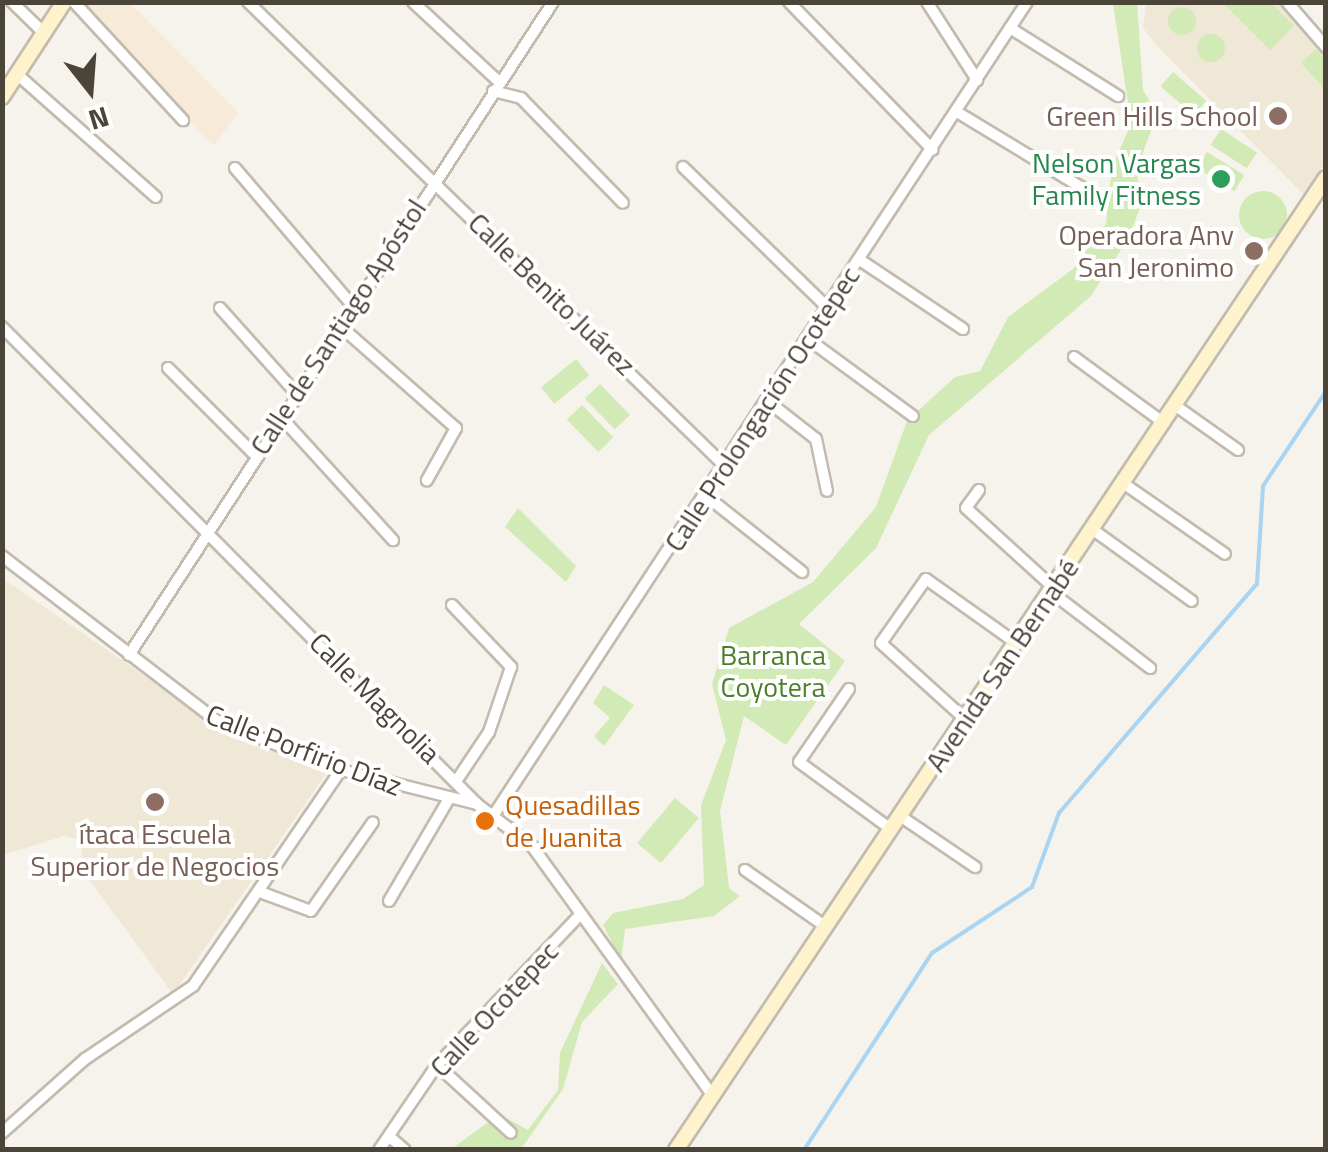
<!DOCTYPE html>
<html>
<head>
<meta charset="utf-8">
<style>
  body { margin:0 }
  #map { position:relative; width:1328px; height:1152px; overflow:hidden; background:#f6f3ec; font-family:"Titillium Web",sans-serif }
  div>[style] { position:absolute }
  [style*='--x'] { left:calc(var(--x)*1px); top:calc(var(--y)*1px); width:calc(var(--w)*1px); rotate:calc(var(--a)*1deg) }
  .commercial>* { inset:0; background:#f7ead8 }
  .education>* { inset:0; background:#efe8d6 }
  .green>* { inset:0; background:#d2eab5; transform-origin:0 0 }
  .round { border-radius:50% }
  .stream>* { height:4px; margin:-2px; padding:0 2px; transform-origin:2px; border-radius:2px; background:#a9d4f2 }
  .roads { filter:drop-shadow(2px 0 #c2bbae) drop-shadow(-2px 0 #c2bbae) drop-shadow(0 2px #c2bbae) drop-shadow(0 -2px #c2bbae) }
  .street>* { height:10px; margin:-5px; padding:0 5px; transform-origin:5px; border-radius:5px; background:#fff }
  .secondary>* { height:14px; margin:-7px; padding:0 7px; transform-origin:7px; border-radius:7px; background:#fff3cd }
  .dots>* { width:28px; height:28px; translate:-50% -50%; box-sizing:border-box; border:5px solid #fff; border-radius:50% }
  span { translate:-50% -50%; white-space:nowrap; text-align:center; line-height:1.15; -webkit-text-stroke:8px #fff; paint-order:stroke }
  .education-label { font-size:28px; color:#785e54 }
  .right { translate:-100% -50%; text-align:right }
  .leisure-label { font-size:28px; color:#27864d }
  .street-label { font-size:28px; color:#4b4439 }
  .park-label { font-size:28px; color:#4a7f2a }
  .food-label { font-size:28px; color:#c56008 }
  .left { translate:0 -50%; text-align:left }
  .frame { position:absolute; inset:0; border:5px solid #4b4439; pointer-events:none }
  .north { position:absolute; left:40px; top:40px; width:100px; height:100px; -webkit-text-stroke:8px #fff; paint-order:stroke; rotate:163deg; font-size:28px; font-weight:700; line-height:40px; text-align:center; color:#4b4439 }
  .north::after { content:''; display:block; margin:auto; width:35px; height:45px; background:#4b4439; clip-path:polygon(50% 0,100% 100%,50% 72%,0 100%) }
</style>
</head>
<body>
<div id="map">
  <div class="commercial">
    <div style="clip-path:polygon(77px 3px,130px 3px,238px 112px,214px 146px)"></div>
  </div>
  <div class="education">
    <div style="clip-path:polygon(1146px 3px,1284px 3px,1325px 50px,1325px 162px,1304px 195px,1158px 47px,1143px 28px)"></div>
    <div style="clip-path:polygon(2px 578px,215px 724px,330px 768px,173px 994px,82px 870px,82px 840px,64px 836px,3px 855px)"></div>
  </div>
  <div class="green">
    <div style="clip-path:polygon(1113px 3px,1137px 3px,1143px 90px,1157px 114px,1137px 169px,1140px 208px,1128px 239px,1091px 296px,929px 435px,876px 548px,799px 624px,845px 661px,786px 745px,744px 716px,720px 811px,729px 888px,740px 896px,714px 916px,625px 929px,621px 961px,603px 925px,613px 913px,683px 899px,704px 885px,701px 805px,726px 740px,712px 684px,729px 628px,813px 582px,876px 507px,907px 421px,955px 377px,980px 371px,1008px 317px,1073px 269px,1106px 224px,1112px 167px,1131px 124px)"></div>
    <div style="clip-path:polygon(1223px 3px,1271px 3px,1294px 26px,1270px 50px)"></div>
    <div class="round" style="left:1168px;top:7px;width:28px;height:28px"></div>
    <div class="round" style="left:1197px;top:34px;width:28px;height:28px"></div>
    <div style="clip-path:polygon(1316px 49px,1325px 59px,1325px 89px,1301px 63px)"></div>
    <div style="left:1173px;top:72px;width:44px;height:19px;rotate:41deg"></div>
    <div style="left:1221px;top:129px;width:43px;height:19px;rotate:33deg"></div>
    <div style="left:1207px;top:152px;width:44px;height:19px;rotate:32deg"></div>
    <div class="round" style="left:1239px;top:191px;width:48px;height:48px"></div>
    <div style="left:576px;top:359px;width:21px;height:45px;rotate:51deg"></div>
    <div style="left:600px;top:384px;width:43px;height:21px;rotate:46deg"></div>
    <div style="left:582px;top:405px;width:45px;height:21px;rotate:46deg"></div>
    <div style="clip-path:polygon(518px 508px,576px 566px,566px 582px,505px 527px)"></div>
    <div style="clip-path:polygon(604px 685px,634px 705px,604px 746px,594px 736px,610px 718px,593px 703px)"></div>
    <div style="left:675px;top:798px;width:31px;height:59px;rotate:40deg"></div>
    <div style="clip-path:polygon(602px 963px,618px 984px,582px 1022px,563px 1089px,521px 1149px,450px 1150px,499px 1114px,528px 1130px,558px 1090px,560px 1053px)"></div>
  </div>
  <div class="stream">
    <div style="--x:804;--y:1150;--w:235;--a:-57"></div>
    <div style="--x:932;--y:953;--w:120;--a:-33.4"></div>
    <div style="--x:1032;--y:887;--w:79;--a:-70"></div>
    <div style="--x:1059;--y:813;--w:303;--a:-49.2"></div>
    <div style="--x:1257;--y:584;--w:98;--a:-86.5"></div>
    <div style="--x:1263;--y:486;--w:114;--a:-56.4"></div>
  </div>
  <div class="roads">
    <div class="street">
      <div style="--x:12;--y:2;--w:45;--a:44.1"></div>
      <div style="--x:74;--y:2;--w:161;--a:47.3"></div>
      <div style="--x:248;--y:2;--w:663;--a:44.21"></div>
      <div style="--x:413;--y:2;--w:117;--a:42.9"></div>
      <div style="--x:789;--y:2;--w:206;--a:45.8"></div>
      <div style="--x:927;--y:2;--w:93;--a:57.3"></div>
      <div style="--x:1287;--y:2;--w:60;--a:49.1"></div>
      <div style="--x:1010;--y:28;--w:128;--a:32.2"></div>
      <div style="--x:18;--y:75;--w:184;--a:41.5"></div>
      <div style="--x:493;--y:91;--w:29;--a:14"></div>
      <div style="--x:521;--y:98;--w:146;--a:45.8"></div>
      <div style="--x:957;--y:112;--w:151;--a:31.2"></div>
      <div style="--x:683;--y:167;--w:202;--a:44.2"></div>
      <div style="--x:235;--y:168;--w:180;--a:49.5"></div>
      <div style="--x:860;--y:260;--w:124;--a:33.8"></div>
      <div style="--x:220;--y:308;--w:114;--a:48.2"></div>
      <div style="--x:339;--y:325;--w:156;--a:41.4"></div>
      <div style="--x:456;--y:428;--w:60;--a:119.1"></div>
      <div style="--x:2;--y:327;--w:673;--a:45.12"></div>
      <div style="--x:477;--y:804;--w:69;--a:37.4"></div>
      <div style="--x:532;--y:846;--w:309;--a:54.1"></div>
      <div style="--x:808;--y:339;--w:130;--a:36.3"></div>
      <div style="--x:1074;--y:357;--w:112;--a:36.3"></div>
      <div style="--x:168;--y:368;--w:123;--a:45"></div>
      <div style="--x:766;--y:400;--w:63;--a:38"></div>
      <div style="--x:816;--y:439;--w:53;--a:78.1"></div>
      <div style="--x:1176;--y:406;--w:76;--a:35.4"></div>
      <div style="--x:280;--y:416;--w:168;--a:47.7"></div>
      <div style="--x:1123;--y:483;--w:124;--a:34.8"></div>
      <div style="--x:979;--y:490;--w:22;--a:126"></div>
      <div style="--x:966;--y:508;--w:119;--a:42.3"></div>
      <div style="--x:705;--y:495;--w:124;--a:38.4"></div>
      <div style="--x:1092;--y:529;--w:123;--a:35.8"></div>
      <div style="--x:2;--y:556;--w:271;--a:37.5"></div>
      <div style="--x:217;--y:721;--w:133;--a:21.6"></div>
      <div style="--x:341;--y:770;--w:140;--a:14"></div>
      <div style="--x:1051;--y:592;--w:125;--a:37.5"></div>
      <div style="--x:452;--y:605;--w:86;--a:46.4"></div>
      <div style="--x:511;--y:667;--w:69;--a:108.7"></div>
      <div style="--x:489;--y:732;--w:58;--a:123.7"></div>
      <div style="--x:129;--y:655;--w:779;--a:-57"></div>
      <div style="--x:849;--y:689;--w:88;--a:124.4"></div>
      <div style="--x:799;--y:762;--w:114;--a:36.1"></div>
      <div style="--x:965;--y:719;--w:113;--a:-137.9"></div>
      <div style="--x:881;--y:643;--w:78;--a:-54.9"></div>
      <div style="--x:926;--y:579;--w:110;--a:35.4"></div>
      <div style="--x:495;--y:813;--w:970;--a:-56.74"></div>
      <div style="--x:900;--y:816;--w:91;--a:34.2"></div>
      <div style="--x:745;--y:870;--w:99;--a:35.1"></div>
      <div style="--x:260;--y:892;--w:54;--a:20.4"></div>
      <div style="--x:311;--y:911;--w:108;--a:-55.1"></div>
      <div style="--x:389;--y:901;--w:115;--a:-59.6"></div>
      <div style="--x:437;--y:1065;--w:100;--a:42.6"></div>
      <div style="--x:2;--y:1133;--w:111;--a:-41.7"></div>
      <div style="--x:85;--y:1059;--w:130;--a:-34.1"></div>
      <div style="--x:193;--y:986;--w:262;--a:-55.6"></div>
      <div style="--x:391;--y:1138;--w:18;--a:41"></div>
      <div style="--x:379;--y:1150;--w:103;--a:-55.7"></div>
      <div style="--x:437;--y:1065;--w:203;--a:-46.4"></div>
    </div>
    <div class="secondary">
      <div style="--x:2;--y:97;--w:113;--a:-56.9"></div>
      <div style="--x:676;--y:1150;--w:1169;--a:-56.23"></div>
    </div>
  </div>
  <div class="dots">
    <div style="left:1278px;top:116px;background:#8d6e63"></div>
    <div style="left:1221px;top:179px;background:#2e9e5b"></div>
    <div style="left:1254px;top:251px;background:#8d6e63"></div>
    <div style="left:155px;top:802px;background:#8d6e63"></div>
    <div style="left:485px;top:821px;background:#e8710a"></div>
  </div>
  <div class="education-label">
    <span class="right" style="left:1258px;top:116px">Green Hills School</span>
    <span class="right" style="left:1234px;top:251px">Operadora Anv<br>San Jeronimo</span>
    <span style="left:155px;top:850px">ítaca Escuela<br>Superior de Negocios</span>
  </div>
  <div class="leisure-label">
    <span class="right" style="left:1201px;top:179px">Nelson Vargas<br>Family Fitness</span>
  </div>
  <div class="street-label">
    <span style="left:552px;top:294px;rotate:44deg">Calle Benito Juárez</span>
    <span style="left:338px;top:327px;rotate:-57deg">Calle de Santiago Apóstol</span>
    <span style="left:762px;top:409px;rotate:-57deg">Calle Prolongación Ocotepec</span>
    <span style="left:1002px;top:665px;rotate:-56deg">Avenida San Bernabé</span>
    <span style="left:375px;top:698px;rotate:45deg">Calle Magnolia</span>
    <span style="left:304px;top:750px;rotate:21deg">Calle Porfirio Díaz</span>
    <span style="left:494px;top:1009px;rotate:-47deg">Calle Ocotepec</span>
  </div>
  <div class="park-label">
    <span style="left:773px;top:671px">Barranca<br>Coyotera</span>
  </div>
  <div class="food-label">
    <span class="left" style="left:505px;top:821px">Quesadillas<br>de Juanita</span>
  </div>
  <div class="frame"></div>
  <div class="north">N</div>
</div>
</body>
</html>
